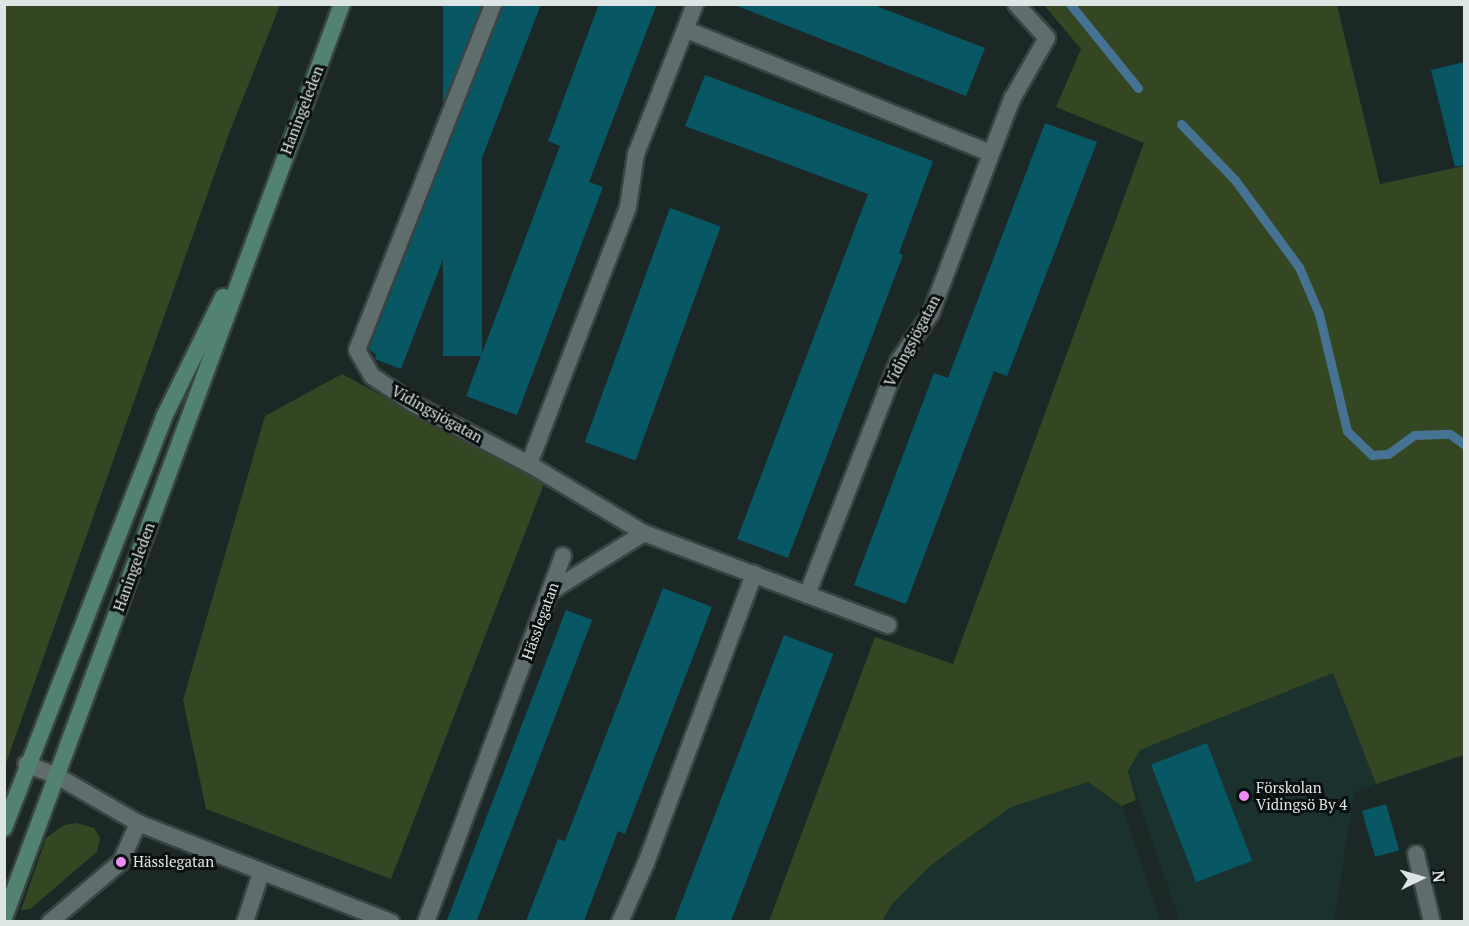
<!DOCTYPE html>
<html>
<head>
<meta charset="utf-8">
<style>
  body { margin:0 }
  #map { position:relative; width:1469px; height:926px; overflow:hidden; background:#1b2826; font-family:"PT Serif",serif }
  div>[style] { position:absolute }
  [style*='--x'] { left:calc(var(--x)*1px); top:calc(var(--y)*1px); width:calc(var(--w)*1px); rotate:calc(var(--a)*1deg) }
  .built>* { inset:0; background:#1b312e }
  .green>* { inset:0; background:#344722 }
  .stream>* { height:9px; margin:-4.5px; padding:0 4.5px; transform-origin:4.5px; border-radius:4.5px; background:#467394 }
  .building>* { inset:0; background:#085765; transform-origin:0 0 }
  .roads { filter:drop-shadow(2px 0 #394442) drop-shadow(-2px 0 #394442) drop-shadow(0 2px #394442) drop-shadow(0 -2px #394442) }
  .service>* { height:16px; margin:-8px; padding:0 8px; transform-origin:8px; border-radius:8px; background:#5f6e6c }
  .minor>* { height:16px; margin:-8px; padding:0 8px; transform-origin:8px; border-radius:8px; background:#5f6e6c }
  .secondary>* { height:16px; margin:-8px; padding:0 8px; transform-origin:8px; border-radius:8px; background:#528270 }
  .dots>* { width:16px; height:16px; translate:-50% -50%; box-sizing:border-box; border:3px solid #0a0f0f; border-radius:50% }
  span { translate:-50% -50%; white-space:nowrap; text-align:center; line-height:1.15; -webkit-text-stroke:6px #0a0f0f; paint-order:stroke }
  .street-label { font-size:15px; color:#dee6e5 }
  .poi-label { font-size:15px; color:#dee6e5 }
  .left { translate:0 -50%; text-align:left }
  .frame { position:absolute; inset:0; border:6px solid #dee6e5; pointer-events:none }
  .north { position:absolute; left:1391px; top:848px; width:60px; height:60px; -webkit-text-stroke:4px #0a0f0f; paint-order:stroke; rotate:85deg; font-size:16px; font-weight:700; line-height:24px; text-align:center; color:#dee6e5 }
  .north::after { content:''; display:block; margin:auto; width:21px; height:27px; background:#dee6e5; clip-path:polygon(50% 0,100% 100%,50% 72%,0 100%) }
</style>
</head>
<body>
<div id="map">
  <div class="built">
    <div style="clip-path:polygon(1333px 673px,1376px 784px,1354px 793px,1334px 921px,1180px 921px,1128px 771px,1140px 750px)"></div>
    <div style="clip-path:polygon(1088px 782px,1122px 806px,1161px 921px,882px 922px,892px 904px,931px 865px,1011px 807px)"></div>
  </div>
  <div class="green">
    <div style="clip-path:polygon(5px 4px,280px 5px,228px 136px,5px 766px)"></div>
    <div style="clip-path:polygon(1044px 5px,1337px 5px,1380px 184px,1464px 166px,1464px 755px,1376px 784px,1333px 673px,1140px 750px,1128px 771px,1136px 800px,1122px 806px,1088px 782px,1011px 807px,931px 865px,892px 904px,882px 921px,769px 921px,875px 637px,953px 664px,1144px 143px,1056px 107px,1081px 49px)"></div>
    <div style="clip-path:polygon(342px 374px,544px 484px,391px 879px,206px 809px,183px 700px,265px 416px)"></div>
    <div style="clip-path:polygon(77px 823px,94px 828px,100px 838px,97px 852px,30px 909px,21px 910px,46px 838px,64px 825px)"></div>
  </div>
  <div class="stream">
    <div style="--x:1070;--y:4;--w:108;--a:51"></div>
    <div style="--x:1181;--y:124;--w:78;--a:46"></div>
    <div style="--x:1235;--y:180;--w:108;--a:53.7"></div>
    <div style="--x:1299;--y:267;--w:51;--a:66.9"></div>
    <div style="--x:1319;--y:314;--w:120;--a:76.5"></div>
    <div style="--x:1347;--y:431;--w:35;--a:44"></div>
    <div style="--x:1372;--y:455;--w:16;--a:-4"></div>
    <div style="--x:1388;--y:454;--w:32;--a:-36"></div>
    <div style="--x:1414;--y:435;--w:36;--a:-2"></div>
    <div style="--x:1450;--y:434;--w:17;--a:36"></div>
  </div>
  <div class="building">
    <div style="left:443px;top:4px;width:39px;height:352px"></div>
    <div style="clip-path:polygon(503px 4px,541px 4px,401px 369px,375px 359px,376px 355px,369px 349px)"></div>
    <div style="clip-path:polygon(599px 4px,657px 4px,589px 182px,603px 187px,517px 415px,466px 396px,560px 146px,548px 141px)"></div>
    <div style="clip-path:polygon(732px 4px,871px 4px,985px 48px,966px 96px)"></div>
    <div style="clip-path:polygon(1464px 62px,1464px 165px,1455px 167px,1431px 70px)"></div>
    <div style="clip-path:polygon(705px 75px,933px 161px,899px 253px,903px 255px,788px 558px,737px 539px,868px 194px,685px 126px)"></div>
    <div style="clip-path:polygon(1045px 123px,1097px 142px,1007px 376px,994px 371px,906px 604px,854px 585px,934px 373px,948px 378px)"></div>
    <div style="left:670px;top:208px;width:54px;height:249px;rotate:20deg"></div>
    <div style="clip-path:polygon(663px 588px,712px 607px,625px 834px,618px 831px,584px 921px,526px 921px,558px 839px,565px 841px)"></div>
    <div style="left:566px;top:610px;width:28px;height:333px;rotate:21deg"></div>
    <div style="left:784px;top:635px;width:53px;height:306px;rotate:21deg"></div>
    <div style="left:1207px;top:743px;width:126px;height:60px;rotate:69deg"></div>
    <div style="left:1386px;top:804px;width:48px;height:25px;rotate:74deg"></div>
  </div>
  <div class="roads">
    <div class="service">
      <div style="--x:357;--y:350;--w:372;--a:-68.5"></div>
      <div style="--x:50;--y:922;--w:93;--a:-40.2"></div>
      <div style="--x:121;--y:862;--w:43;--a:-66.4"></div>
    </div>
    <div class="minor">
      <div style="--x:687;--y:30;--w:327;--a:22.1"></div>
      <div style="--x:357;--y:350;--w:30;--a:60"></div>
      <div style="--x:372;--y:376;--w:50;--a:33.7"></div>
      <div style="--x:414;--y:404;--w:130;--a:27.6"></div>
      <div style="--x:529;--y:464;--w:134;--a:31"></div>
      <div style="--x:529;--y:464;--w:275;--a:-68.9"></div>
      <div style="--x:628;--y:207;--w:54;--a:-81.4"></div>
      <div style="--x:636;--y:154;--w:161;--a:-68.5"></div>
      <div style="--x:553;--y:590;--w:107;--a:-32.1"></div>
      <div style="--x:644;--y:533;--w:261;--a:20.7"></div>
      <div style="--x:807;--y:595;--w:250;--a:-68.7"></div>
      <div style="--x:898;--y:362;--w:59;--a:-56"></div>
      <div style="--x:931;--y:313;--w:229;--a:-69.3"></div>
      <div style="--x:1012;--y:99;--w:70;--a:-60.2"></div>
      <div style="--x:1047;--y:38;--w:46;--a:-132.4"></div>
      <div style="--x:26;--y:764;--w:33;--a:21"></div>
      <div style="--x:57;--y:776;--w:94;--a:30.1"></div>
      <div style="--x:138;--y:823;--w:272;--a:21.4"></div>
      <div style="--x:1416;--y:854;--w:70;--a:76.8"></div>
      <div style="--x:245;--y:922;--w:52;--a:-71.9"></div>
      <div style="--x:426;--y:922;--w:391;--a:-69.5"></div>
      <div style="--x:620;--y:922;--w:64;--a:-66.2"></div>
      <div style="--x:646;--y:863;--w:309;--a:-69.5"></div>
    </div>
    <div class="secondary">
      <div style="--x:4;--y:828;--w:441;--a:-68.7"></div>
      <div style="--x:164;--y:417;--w:134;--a:-63.8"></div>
      <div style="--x:4;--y:918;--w:974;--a:-69.71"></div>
    </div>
  </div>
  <div class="dots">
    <div style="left:1244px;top:796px;background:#ef8bf7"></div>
    <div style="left:121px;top:862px;background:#ef8bf7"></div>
  </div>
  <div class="street-label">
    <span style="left:302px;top:110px;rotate:-69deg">Haningeleden</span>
    <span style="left:912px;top:341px;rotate:-62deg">Vidingsjögatan</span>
    <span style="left:437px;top:414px;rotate:29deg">Vidingsjögatan</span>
    <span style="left:134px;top:567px;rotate:-70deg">Haningeleden</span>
    <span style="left:540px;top:621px;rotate:-70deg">Hässlegatan</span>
  </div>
  <div class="poi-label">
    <span class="left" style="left:1256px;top:796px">Förskolan<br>Vidingsö By 4</span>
    <span class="left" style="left:133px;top:862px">Hässlegatan</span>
  </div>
  <div class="frame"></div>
  <div class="north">N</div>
</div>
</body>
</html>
